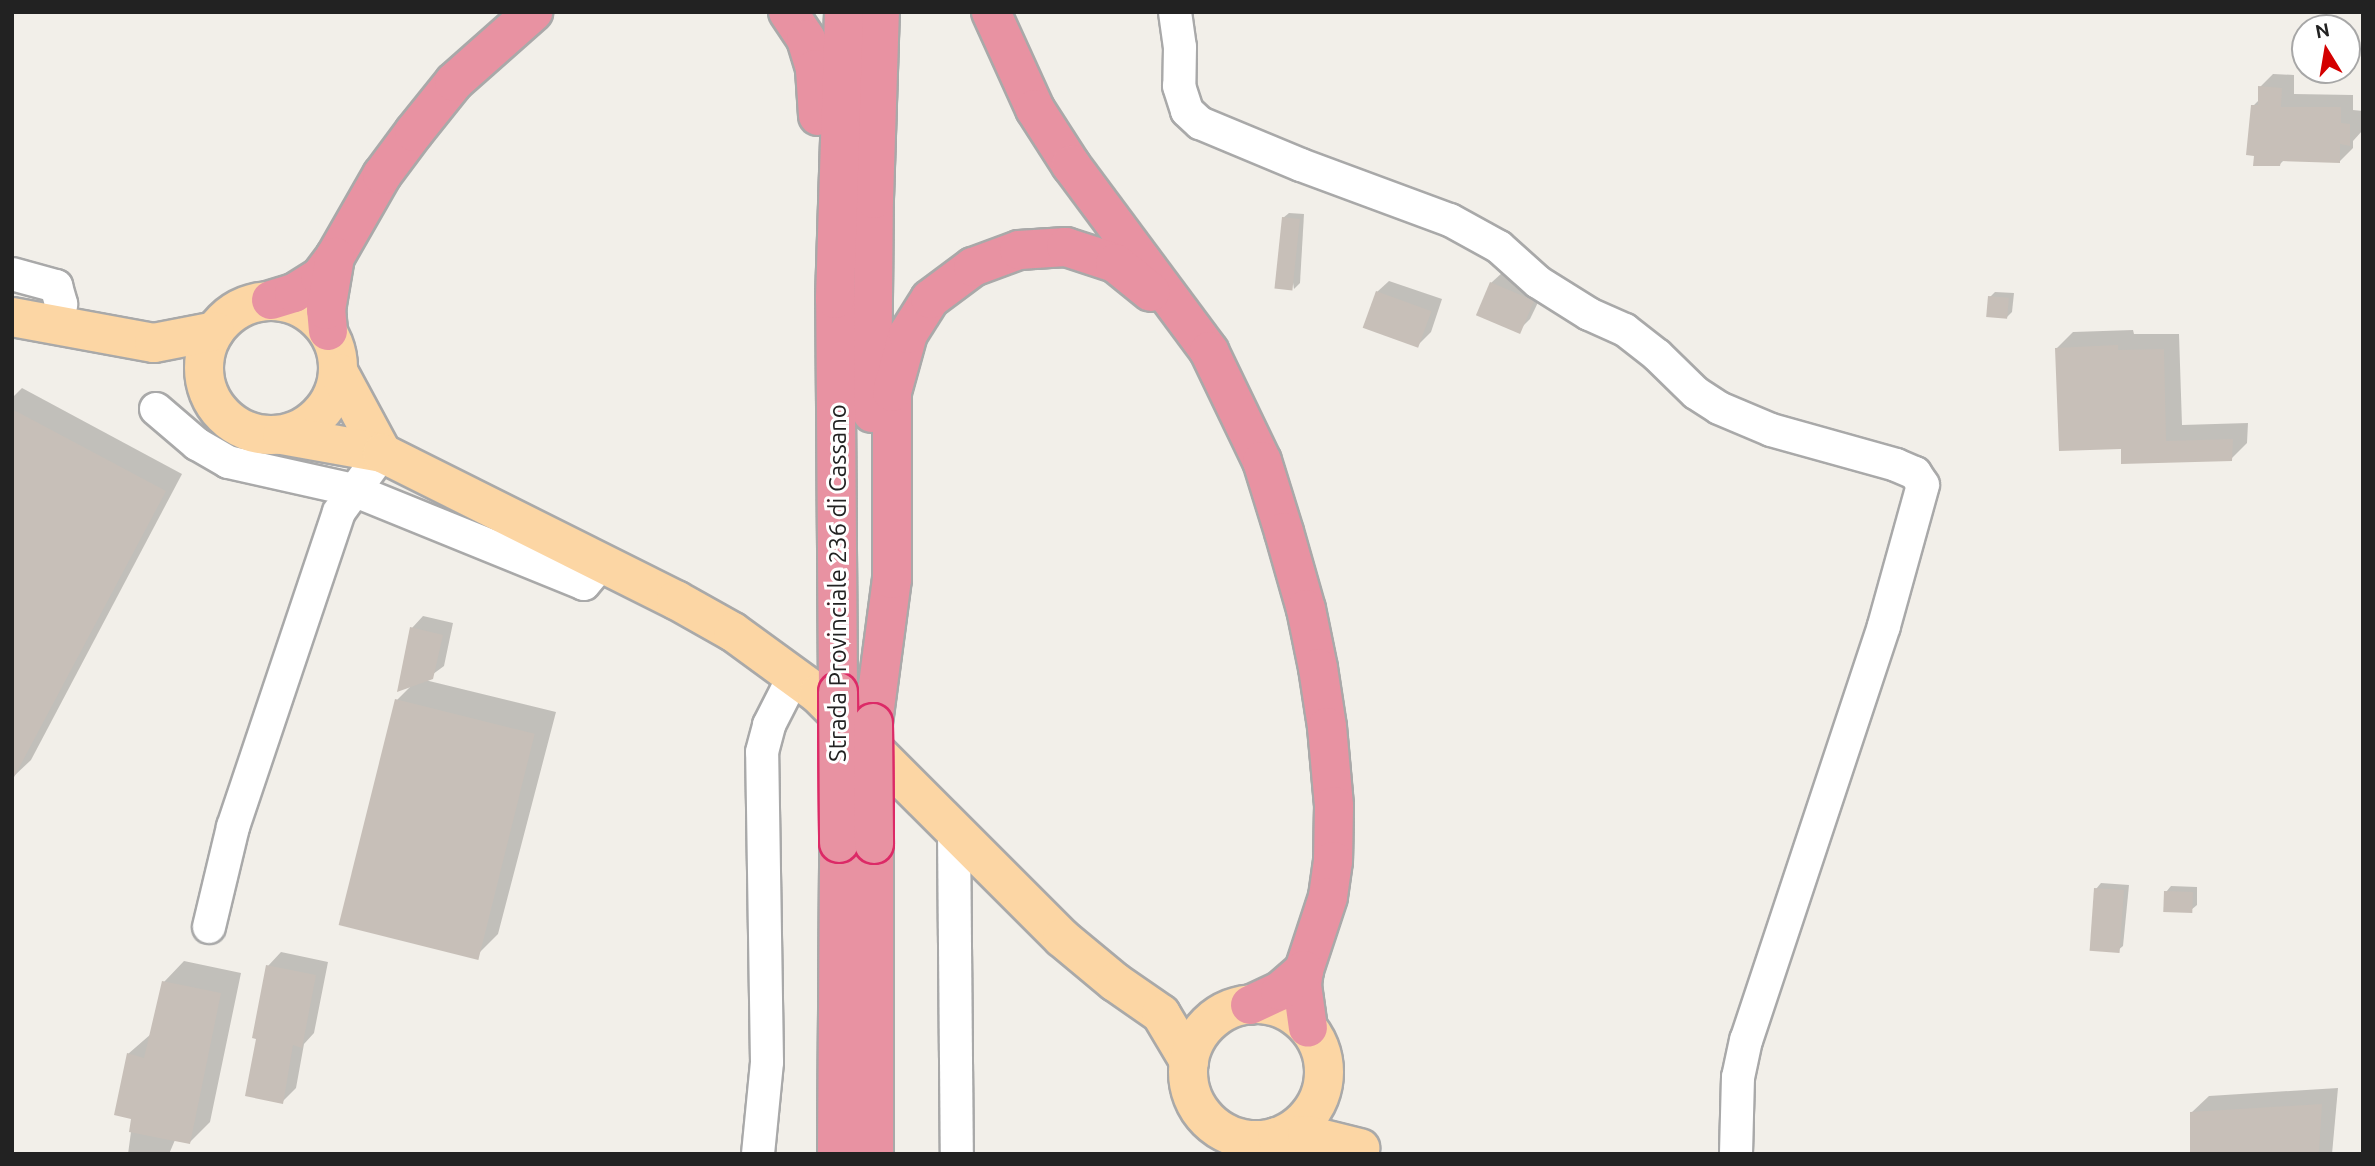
<!DOCTYPE html>
<html>
<head>
<meta charset="utf-8">
<style>
  body { margin:0 }
  #map { position:relative; width:2375px; height:1166px; overflow:hidden; background:#f2efe9; font-family:Ubuntu,sans-serif }
  div>[style] { position:absolute }
  [style*='--x'] { left:calc(var(--x)*1px); top:calc(var(--y)*1px); width:calc(var(--w)*1px); rotate:calc(var(--a)*1deg) }
  .shadow>* { inset:0; background:#0003 }
  .building>* { inset:0; background:#c7bfb8; transform-origin:0 0 }
  .roads { filter:drop-shadow(2px 0 #a9a9a9) drop-shadow(-2px 0 #a9a9a9) drop-shadow(0 2px #a9a9a9) drop-shadow(0 -2px #a9a9a9) }
  .minor>* { height:32px; margin:-16px; padding:0 16px; transform-origin:16px; border-radius:16px; background:#fff }
  .major>* { height:38px; margin:-19px; padding:0 19px; transform-origin:19px; border-radius:19px; background:#fcd6a4 }
  .major>.ring { margin:-19px; padding:0; box-sizing:content-box; background:none; border:38px solid #fcd6a4; border-radius:50% }
  .highway>* { height:38px; margin:-19px; padding:0 19px; transform-origin:19px; border-radius:19px; background:#e892a2 }
  .bridges { filter:drop-shadow(2px 0 #dc2a67) drop-shadow(-2px 0 #dc2a67) drop-shadow(0 2px #dc2a67) drop-shadow(0 -2px #dc2a67) }
  .highway-bridge>* { height:38px; margin:-19px; padding:0 19px; transform-origin:19px; border-radius:19px; background:#e892a2 }
  span { translate:-50% -50%; white-space:nowrap; text-align:center; line-height:1.15; -webkit-text-stroke:6px #fff; paint-order:stroke }
  .street-label { font-size:24px; color:#222 }
  .frame { position:absolute; inset:0; border:14px solid #222; pointer-events:none }
  .north { position:absolute; left:2291px; top:14px; width:70px; height:70px; box-sizing:border-box; background:#fff; border:2px solid #a7a7a7; border-radius:50%; rotate:349deg; font-size:19px; font-weight:700; line-height:28px; text-align:center; color:#222 }
  .north::after { content:''; display:block; margin:auto; width:24px; height:32px; background:#d40000; clip-path:polygon(50% 0,100% 100%,50% 72%,0 100%) }
</style>
</head>
<body>
<div id="map">
  <div class="shadow">
    <div style="clip-path:polygon(2273px 74px,2294px 75px,2294px 94px,2353px 95px,2353px 110px,2363px 111px,2362px 131px,2353px 141px,2353px 148px,2340px 161px,2285px 159px,2279px 165px,2253px 106px,2260px 99px,2260px 87px)"></div>
    <div style="clip-path:polygon(1289px 213px,1304px 214px,1300px 283px,1294px 289px,1283px 218px)"></div>
    <div style="clip-path:polygon(1503px 272px,1544px 290px,1530px 319px,1518px 331px,1491px 283px)"></div>
    <div style="clip-path:polygon(1389px 281px,1442px 299px,1431px 332px,1419px 344px,1377px 292px)"></div>
    <div style="clip-path:polygon(1995px 292px,2014px 293px,2012px 312px,2007px 317px,1990px 297px)"></div>
    <div style="clip-path:polygon(2133px 330px,2134px 334px,2179px 334px,2182px 425px,2248px 423px,2247px 443px,2231px 459px,2123px 448px,2057px 348px,2073px 332px)"></div>
    <div style="clip-path:polygon(22px 388px,182px 474px,31px 760px,13px 777px,12px 398px)"></div>
    <div style="clip-path:polygon(423px 616px,453px 623px,444px 666px,425px 680px,556px 712px,498px 934px,476px 956px,397px 700px,413px 684px,412px 628px)"></div>
    <div style="clip-path:polygon(2101px 883px,2129px 885px,2123px 946px,2117px 951px,2096px 889px)"></div>
    <div style="clip-path:polygon(2171px 886px,2197px 887px,2197px 905px,2191px 910px,2166px 892px)"></div>
    <div style="clip-path:polygon(281px 952px,328px 962px,314px 1033px,304px 1044px,296px 1088px,282px 1102px,258px 1038px,268px 966px)"></div>
    <div style="clip-path:polygon(184px 961px,241px 973px,210px 1122px,189px 1143px,175px 1140px,169px 1154px,128px 1154px,133px 1117px,128px 1054px,151px 1034px,164px 982px)"></div>
    <div style="clip-path:polygon(2338px 1088px,2332px 1154px,2192px 1154px,2191px 1113px,2209px 1096px)"></div>
  </div>
  <div class="building">
    <div style="clip-path:polygon(2258px 86px,2282px 88px,2281px 107px,2341px 107px,2341px 123px,2350px 124px,2350px 146px,2340px 144px,2340px 163px,2281px 161px,2280px 166px,2253px 166px,2254px 156px,2246px 155px,2251px 105px,2258px 105px)"></div>
    <div style="left:1282px;top:217px;width:18px;height:72px;rotate:6deg"></div>
    <div style="left:1490px;top:282px;width:48px;height:36px;rotate:23deg"></div>
    <div style="left:1376px;top:291px;width:59px;height:39px;rotate:20deg"></div>
    <div style="left:1988px;top:296px;width:21px;height:21px;rotate:5deg"></div>
    <div style="clip-path:polygon(2118px 345px,2118px 350px,2164px 349px,2166px 441px,2233px 439px,2232px 461px,2121px 464px,2121px 449px,2059px 451px,2055px 348px)"></div>
    <div style="clip-path:polygon(12px 409px,166px 491px,12px 781px)"></div>
    <div style="clip-path:polygon(410px 627px,443px 635px,433px 679px,397px 692px)"></div>
    <div style="left:395px;top:699px;width:144px;height:233px;rotate:14deg"></div>
    <div style="left:2094px;top:888px;width:30px;height:63px;rotate:4deg"></div>
    <div style="left:2164px;top:891px;width:29px;height:21px;rotate:2deg"></div>
    <div style="clip-path:polygon(266px 965px,316px 975px,302px 1048px,293px 1045px,283px 1104px,245px 1096px,256px 1039px,252px 1038px)"></div>
    <div style="clip-path:polygon(162px 981px,221px 993px,190px 1144px,129px 1132px,131px 1119px,114px 1115px,127px 1053px,144px 1058px)"></div>
    <div style="clip-path:polygon(2322px 1104px,2319px 1151px,2316px 1154px,2190px 1154px,2190px 1112px)"></div>
  </div>
  <div class="roads">
    <div class="minor">
      <div style="--x:1175;--y:12;--w:35;--a:82"></div>
      <div style="--x:1180;--y:47;--w:39;--a:91"></div>
      <div style="--x:1179;--y:86;--w:26;--a:72"></div>
      <div style="--x:1187;--y:111;--w:18;--a:43"></div>
      <div style="--x:1200;--y:123;--w:109;--a:22.6"></div>
      <div style="--x:1301;--y:165;--w:159;--a:20.3"></div>
      <div style="--x:1450;--y:220;--w:56;--a:28.9"></div>
      <div style="--x:1499;--y:247;--w:52;--a:41.9"></div>
      <div style="--x:1538;--y:282;--w:60;--a:32.1"></div>
      <div style="--x:1589;--y:314;--w:39;--a:24"></div>
      <div style="--x:1625;--y:330;--w:41;--a:38"></div>
      <div style="--x:1657;--y:355;--w:54;--a:44.3"></div>
      <div style="--x:1696;--y:393;--w:27;--a:33"></div>
      <div style="--x:1719;--y:408;--w:56;--a:22.9"></div>
      <div style="--x:1771;--y:430;--w:130;--a:15.6"></div>
      <div style="--x:1896;--y:465;--w:21;--a:23"></div>
      <div style="--x:1915;--y:473;--w:14;--a:56"></div>
      <div style="--x:1923;--y:485;--w:146;--a:105.5"></div>
      <div style="--x:1884;--y:626;--w:436;--a:108.4"></div>
      <div style="--x:1746;--y:1040;--w:38;--a:102"></div>
      <div style="--x:1738;--y:1077;--w:77;--a:91.5"></div>
      <div style="--x:12;--y:274;--w:46;--a:15.3"></div>
      <div style="--x:56;--y:286;--w:19;--a:74"></div>
      <div style="--x:61;--y:304;--w:22;--a:100"></div>
      <div style="--x:156;--y:409;--w:54;--a:40.5"></div>
      <div style="--x:197;--y:444;--w:36;--a:30"></div>
      <div style="--x:228;--y:462;--w:128;--a:12.6"></div>
      <div style="--x:353;--y:490;--w:249;--a:22.1"></div>
      <div style="--x:584;--y:584;--w:26;--a:-50"></div>
      <div style="--x:954;--y:831;--w:323;--a:89.5"></div>
      <div style="--x:209;--y:927;--w:103;--a:-76.5"></div>
      <div style="--x:233;--y:827;--w:332;--a:-71.4"></div>
      <div style="--x:339;--y:512;--w:73;--a:-53.9"></div>
      <div style="--x:758;--y:1154;--w:92;--a:-84.4"></div>
      <div style="--x:767;--y:1062;--w:310;--a:-90.9"></div>
      <div style="--x:762;--y:752;--w:28;--a:-75"></div>
      <div style="--x:769;--y:725;--w:55;--a:-63"></div>
    </div>
    <div class="major">
      <div class="ring" style="left:204px;top:301px;width:96px;height:96px"></div>
      <div style="--x:12;--y:317;--w:144;--a:10.4"></div>
      <div style="--x:154;--y:343;--w:62;--a:-11.1"></div>
      <div style="--x:339;--y:373;--w:91;--a:61.7"></div>
      <div style="--x:282;--y:435;--w:102;--a:10.2"></div>
      <div style="--x:382;--y:453;--w:329;--a:26.6"></div>
      <div style="--x:676;--y:600;--w:65;--a:29.3"></div>
      <div style="--x:733;--y:632;--w:105;--a:36.1"></div>
      <div style="--x:818;--y:694;--w:345;--a:45"></div>
      <div style="--x:1062;--y:938;--w:69;--a:39.7"></div>
      <div style="--x:1115;--y:982;--w:56;--a:34.8"></div>
      <div style="--x:1161;--y:1014;--w:55;--a:59.2"></div>
      <div class="ring" style="left:1188px;top:1004px;width:98px;height:98px"></div>
      <div style="--x:1277;--y:1137;--w:30;--a:-4"></div>
      <div style="--x:1307;--y:1135;--w:55;--a:13.8"></div>
    </div>
    <div class="highway">
      <div style="--x:788;--y:12;--w:32;--a:56"></div>
      <div style="--x:806;--y:39;--w:31;--a:73"></div>
      <div style="--x:815;--y:69;--w:47;--a:86.3"></div>
      <div style="--x:991;--y:12;--w:107;--a:65.6"></div>
      <div style="--x:1035;--y:109;--w:67;--a:57.3"></div>
      <div style="--x:1071;--y:165;--w:232;--a:53.4"></div>
      <div style="--x:1209;--y:351;--w:122;--a:64.3"></div>
      <div style="--x:1262;--y:461;--w:74;--a:72.8"></div>
      <div style="--x:1284;--y:532;--w:80;--a:74.1"></div>
      <div style="--x:1306;--y:609;--w:60;--a:78.5"></div>
      <div style="--x:1318;--y:668;--w:60;--a:81.3"></div>
      <div style="--x:1327;--y:727;--w:79;--a:84.9"></div>
      <div style="--x:1334;--y:806;--w:55;--a:91"></div>
      <div style="--x:1333;--y:861;--w:36;--a:98"></div>
      <div style="--x:1328;--y:897;--w:77;--a:108.2"></div>
      <div style="--x:1304;--y:970;--w:15;--a:98"></div>
      <div style="--x:1302;--y:985;--w:43;--a:82.1"></div>
      <div style="--x:271;--y:300;--w:24;--a:-17"></div>
      <div style="--x:294;--y:293;--w:31;--a:-32"></div>
      <div style="--x:320;--y:277;--w:25;--a:-53"></div>
      <div style="--x:335;--y:257;--w:95;--a:-60.2"></div>
      <div style="--x:382;--y:175;--w:54;--a:-53.3"></div>
      <div style="--x:414;--y:132;--w:64;--a:-51.3"></div>
      <div style="--x:454;--y:82;--w:106;--a:-41.5"></div>
      <div style="--x:328;--y:331;--w:21;--a:-95"></div>
      <div style="--x:326;--y:310;--w:54;--a:-80.4"></div>
      <div style="--x:872;--y:413;--w:214;--a:-89.5"></div>
      <div style="--x:874;--y:199;--w:187;--a:-88.2"></div>
      <div style="--x:838;--y:692;--w:393;--a:-90.4"></div>
      <div style="--x:835;--y:299;--w:287;--a:-88.2"></div>
      <div style="--x:873;--y:723;--w:145;--a:-82.5"></div>
      <div style="--x:892;--y:579;--w:187;--a:-90"></div>
      <div style="--x:892;--y:392;--w:60;--a:-74.6"></div>
      <div style="--x:908;--y:334;--w:41;--a:-57.8"></div>
      <div style="--x:930;--y:299;--w:54;--a:-36.7"></div>
      <div style="--x:973;--y:267;--w:49;--a:-20.3"></div>
      <div style="--x:1019;--y:250;--w:47;--a:-3.7"></div>
      <div style="--x:1066;--y:247;--w:52;--a:18.1"></div>
      <div style="--x:1115;--y:263;--w:46;--a:38.9"></div>
      <div style="--x:1250;--y:1005;--w:33;--a:-25"></div>
      <div style="--x:1280;--y:991;--w:32;--a:-41"></div>
      <div style="--x:837;--y:1154;--w:311;--a:-89.6"></div>
      <div style="--x:874;--y:1154;--w:310;--a:-90"></div>
    </div>
  </div>
  <div class="bridges">
    <div class="highway-bridge">
      <div style="--x:838;--y:692;--w:151;--a:89.6"></div>
      <div style="--x:873;--y:723;--w:121;--a:89.5"></div>
    </div>
  </div>
  <div class="street-label">
    <span style="left:838px;top:583px;rotate:-90deg">Strada Provinciale 236 di Cassano</span>
  </div>
  <div class="frame"></div>
  <div class="north">N</div>
</div>
</body>
</html>
